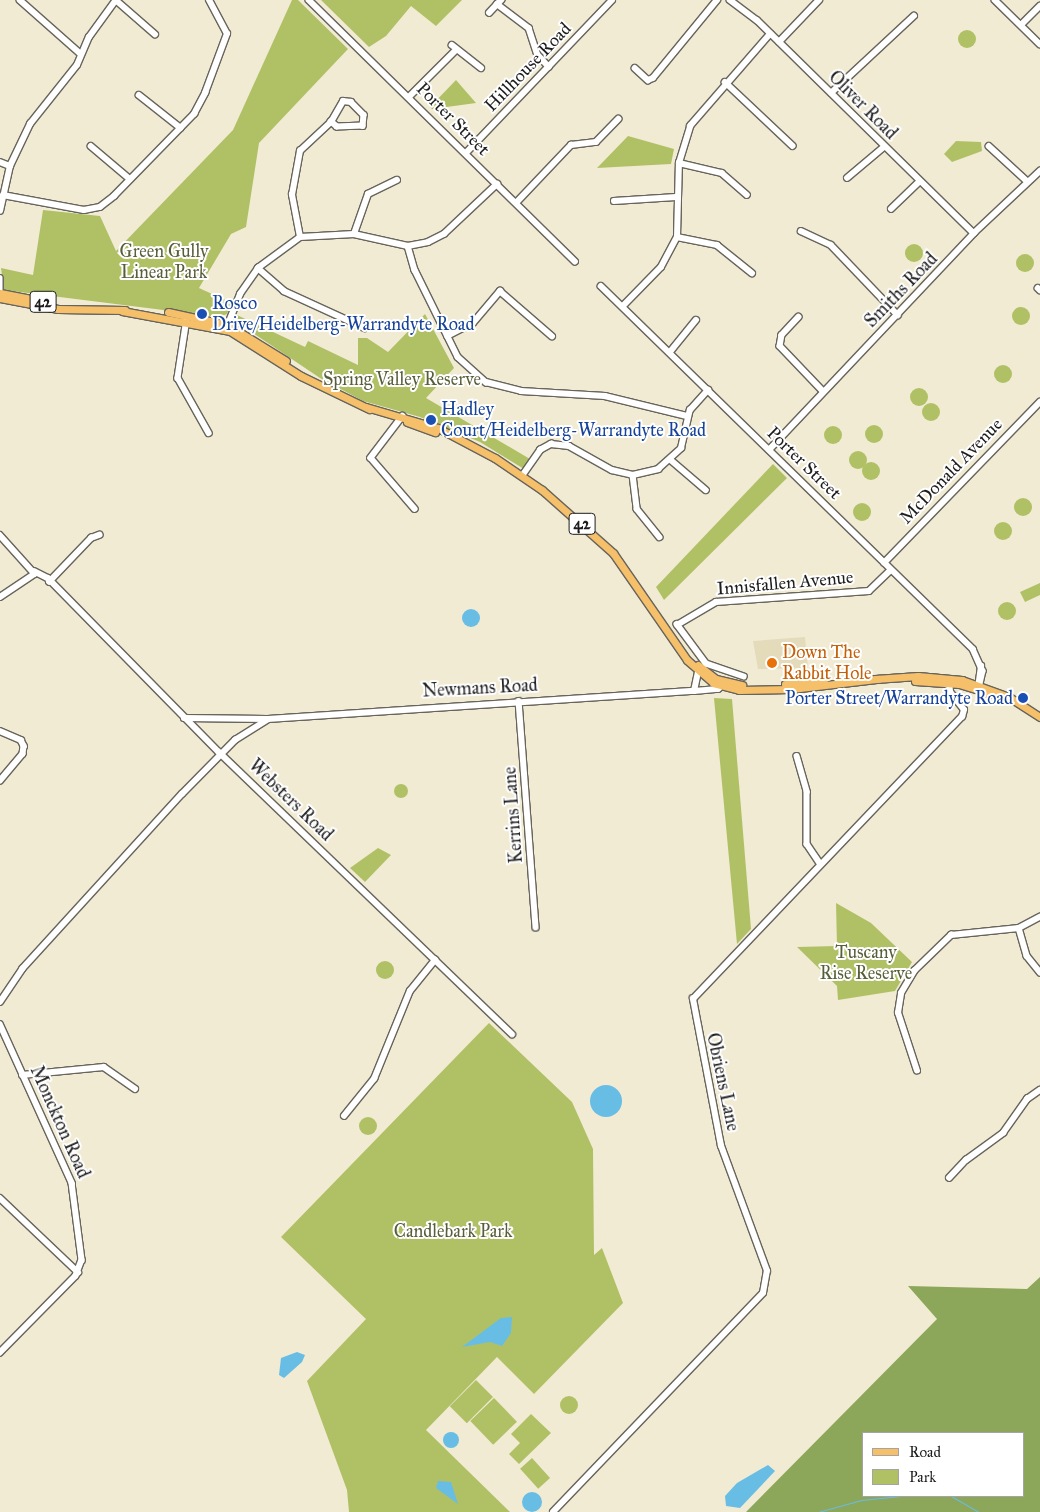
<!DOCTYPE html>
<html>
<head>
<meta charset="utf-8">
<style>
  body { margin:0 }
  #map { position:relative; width:1040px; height:1512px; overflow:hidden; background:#f1ebd4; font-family:"IM FELL Great Primer",serif }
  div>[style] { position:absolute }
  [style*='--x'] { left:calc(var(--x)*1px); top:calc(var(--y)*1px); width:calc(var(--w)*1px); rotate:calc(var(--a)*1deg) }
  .built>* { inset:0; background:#e4dbba }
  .green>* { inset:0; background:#b0c165; transform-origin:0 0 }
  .round { border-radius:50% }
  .forest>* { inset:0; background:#8ca75a }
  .water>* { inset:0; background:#68bde5 }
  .stream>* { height:1px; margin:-0.5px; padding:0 0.5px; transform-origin:0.5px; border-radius:0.5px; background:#68bde5 }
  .roads { filter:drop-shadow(1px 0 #67645c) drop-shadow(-1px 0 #67645c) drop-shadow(0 1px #67645c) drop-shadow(0 -1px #67645c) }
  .minor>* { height:5.5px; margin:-2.75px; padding:0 2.75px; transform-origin:2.75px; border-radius:2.75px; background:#fff }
  .major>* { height:7px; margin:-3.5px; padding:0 3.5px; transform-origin:3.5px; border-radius:3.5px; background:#f6c06b }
  .dots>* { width:14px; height:14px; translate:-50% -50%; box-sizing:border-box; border:2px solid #fff; border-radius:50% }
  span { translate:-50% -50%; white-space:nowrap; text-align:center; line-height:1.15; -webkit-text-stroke:4px #fff; paint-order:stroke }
  .shield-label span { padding:1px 4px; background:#fff; border:1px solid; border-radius:4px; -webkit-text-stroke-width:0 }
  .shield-label { font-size:16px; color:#1c1c1c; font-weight:700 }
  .street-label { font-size:18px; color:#1c1c1c }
  .park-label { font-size:18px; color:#575e39 }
  .transit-label { font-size:18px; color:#164399 }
  .left { translate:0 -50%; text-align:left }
  .right { translate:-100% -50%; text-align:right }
  .food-label { font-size:18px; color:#c56008 }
  .legend { position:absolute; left:862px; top:1432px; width:162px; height:65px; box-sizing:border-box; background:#fff; border:1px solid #a4a4a4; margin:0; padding:6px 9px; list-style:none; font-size:15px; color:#1c1c1c }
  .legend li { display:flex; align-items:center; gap:10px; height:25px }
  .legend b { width:25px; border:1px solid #a4a4a4 }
</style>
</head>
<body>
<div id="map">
  <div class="built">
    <div style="clip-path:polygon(805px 637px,808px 668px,758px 669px,753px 641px)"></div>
  </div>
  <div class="green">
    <div style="clip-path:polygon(292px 0,298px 0,348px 49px,259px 143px,246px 227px,231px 234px,199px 288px,232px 303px,227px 314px,219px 317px,4px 290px,1px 268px,33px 275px,43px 210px,100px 216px,116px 251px,233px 130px)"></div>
    <div style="clip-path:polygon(321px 0,462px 0,436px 26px,411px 6px,386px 36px,369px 47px)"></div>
    <div class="round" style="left:958px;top:30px;width:18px;height:18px"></div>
    <div style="clip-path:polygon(456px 80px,476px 103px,432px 109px,430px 107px)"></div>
    <div style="clip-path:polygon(628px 136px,674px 149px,671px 164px,597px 168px)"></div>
    <div style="clip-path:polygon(956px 141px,981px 142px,982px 151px,952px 162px,944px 154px)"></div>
    <div class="round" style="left:905px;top:244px;width:18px;height:18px"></div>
    <div class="round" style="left:1016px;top:254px;width:18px;height:18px"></div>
    <div class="round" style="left:1012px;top:307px;width:18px;height:18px"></div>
    <div style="clip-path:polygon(425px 314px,454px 368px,426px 398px,530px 459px,524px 469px,480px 442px,420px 417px,363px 401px,320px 378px,235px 321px,237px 315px,305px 347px,308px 341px,358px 365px,358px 338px,367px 338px,388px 352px)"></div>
    <div class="round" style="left:994px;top:365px;width:18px;height:18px"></div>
    <div class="round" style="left:910px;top:388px;width:18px;height:18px"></div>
    <div class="round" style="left:922px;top:403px;width:18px;height:18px"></div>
    <div class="round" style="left:865px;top:425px;width:18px;height:18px"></div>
    <div class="round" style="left:824px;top:426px;width:18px;height:18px"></div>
    <div class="round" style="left:849px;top:451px;width:18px;height:18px"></div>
    <div class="round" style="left:862px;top:462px;width:18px;height:18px"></div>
    <div style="clip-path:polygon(773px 464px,787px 478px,664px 600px,656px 587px)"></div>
    <div class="round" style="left:1014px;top:498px;width:18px;height:18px"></div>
    <div class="round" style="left:853px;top:503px;width:18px;height:18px"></div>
    <div class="round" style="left:994px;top:522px;width:18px;height:18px"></div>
    <div style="clip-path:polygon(1040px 583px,1040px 595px,1025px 602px,1020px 592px)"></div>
    <div class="round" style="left:998px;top:602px;width:18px;height:18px"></div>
    <div style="clip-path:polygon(714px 698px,732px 699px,751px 929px,737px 944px)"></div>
    <div class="round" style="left:394px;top:784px;width:14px;height:14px"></div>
    <div style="clip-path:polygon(378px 848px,391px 855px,365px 882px,350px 868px)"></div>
    <div style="clip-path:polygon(836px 903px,871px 923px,912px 962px,895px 991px,838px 1000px,837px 986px,797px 947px,837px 946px)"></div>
    <div class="round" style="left:376px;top:961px;width:18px;height:18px"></div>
    <div style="clip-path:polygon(489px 1023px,572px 1102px,593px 1149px,594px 1255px,602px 1248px,623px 1303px,534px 1394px,497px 1357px,426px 1430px,510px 1512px,349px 1512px,347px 1490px,307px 1381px,366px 1319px,281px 1237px)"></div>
    <div class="round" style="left:359px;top:1117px;width:18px;height:18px"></div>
    <div style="left:476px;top:1380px;width:24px;height:37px;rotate:45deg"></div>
    <div class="round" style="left:560px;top:1396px;width:18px;height:18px"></div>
    <div style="left:494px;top:1398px;width:33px;height:33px;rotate:46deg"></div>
    <div style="clip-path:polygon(531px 1414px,551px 1433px,519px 1464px,509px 1454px,520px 1443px,511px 1434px)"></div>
    <div style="left:532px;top:1458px;width:27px;height:16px;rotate:48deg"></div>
  </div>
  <div class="forest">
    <div style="clip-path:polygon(evenodd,1040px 1277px,1040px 1512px,746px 1512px,937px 1319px,908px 1286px,1027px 1289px,1040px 1277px,864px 1433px,1024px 1433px,1024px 1496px,864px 1496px,864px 1433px)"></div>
  </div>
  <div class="water">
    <div class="round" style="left:462px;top:609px;width:18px;height:18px"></div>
    <div class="round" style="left:590px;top:1085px;width:32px;height:32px"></div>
    <div style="clip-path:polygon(512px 1317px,511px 1333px,502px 1346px,490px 1342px,462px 1347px,501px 1318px)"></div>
    <div style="clip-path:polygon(297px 1352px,305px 1355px,302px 1362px,284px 1378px,279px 1375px,281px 1358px)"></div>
    <div class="round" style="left:443px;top:1432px;width:16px;height:16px"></div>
    <div style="clip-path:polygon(768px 1465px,775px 1471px,740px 1508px,726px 1506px,725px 1496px,737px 1483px)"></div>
    <div style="clip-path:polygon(438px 1481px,451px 1482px,458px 1504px,436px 1488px)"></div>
    <div class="round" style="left:522px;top:1492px;width:20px;height:20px"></div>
  </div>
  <div class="stream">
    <div style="--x:951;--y:1496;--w:32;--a:30"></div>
    <div style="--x:818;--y:1512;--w:45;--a:-15.6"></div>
    <div style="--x:861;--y:1500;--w:40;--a:-5.7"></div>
  </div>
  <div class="roads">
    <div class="minor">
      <div style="--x:20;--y:0;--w:81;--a:41.5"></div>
      <div style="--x:116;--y:0;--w:52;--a:41.1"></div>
      <div style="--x:309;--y:0;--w:373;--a:44.5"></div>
      <div style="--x:730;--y:0;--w:34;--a:37"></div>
      <div style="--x:757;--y:20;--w:304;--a:44.5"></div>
      <div style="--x:995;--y:0;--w:63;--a:44.4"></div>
      <div style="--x:497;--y:4;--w:40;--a:37"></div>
      <div style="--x:529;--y:28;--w:28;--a:72"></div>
      <div style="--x:538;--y:55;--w:16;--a:47"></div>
      <div style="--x:489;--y:13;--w:18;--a:-47"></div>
      <div style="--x:1021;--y:25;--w:27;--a:-45"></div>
      <div style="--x:779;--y:42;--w:58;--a:-46.4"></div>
      <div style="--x:452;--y:45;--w:37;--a:38"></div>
      <div style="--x:635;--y:68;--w:18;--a:43"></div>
      <div style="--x:648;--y:80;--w:5;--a:-22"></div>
      <div style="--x:653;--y:78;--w:101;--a:-50.6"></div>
      <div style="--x:725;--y:82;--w:93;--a:43.3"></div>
      <div style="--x:831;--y:93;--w:113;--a:-42.9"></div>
      <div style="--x:139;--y:95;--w:53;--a:38.2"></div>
      <div style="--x:409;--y:97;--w:66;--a:-45"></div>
      <div style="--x:91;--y:146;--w:51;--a:40.2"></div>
      <div style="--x:989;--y:146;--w:52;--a:42.6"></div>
      <div style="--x:466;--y:153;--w:211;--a:-46.3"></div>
      <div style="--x:0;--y:162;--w:11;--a:22"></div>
      <div style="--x:679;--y:163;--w:44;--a:13.1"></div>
      <div style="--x:722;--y:173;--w:33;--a:41"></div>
      <div style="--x:847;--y:178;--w:48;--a:-40"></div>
      <div style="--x:3;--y:195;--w:82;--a:10.5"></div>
      <div style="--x:84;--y:210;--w:16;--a:-11"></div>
      <div style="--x:100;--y:207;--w:18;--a:-38"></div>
      <div style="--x:114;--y:196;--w:115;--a:-45.7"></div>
      <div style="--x:194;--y:114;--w:24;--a:-62"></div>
      <div style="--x:205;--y:93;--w:63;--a:-69.6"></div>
      <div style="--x:227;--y:34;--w:38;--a:-118"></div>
      <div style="--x:614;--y:201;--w:62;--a:-3.7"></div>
      <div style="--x:516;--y:203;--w:80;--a:-46.5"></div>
      <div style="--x:571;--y:145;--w:25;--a:-7"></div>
      <div style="--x:596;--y:142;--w:32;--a:-46"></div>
      <div style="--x:891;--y:209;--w:39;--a:-44"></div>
      <div style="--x:0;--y:211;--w:46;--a:-77.5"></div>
      <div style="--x:10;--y:166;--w:47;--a:-64.5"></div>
      <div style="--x:30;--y:124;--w:75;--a:-51.5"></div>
      <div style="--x:77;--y:65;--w:30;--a:-67"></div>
      <div style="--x:89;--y:37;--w:46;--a:-53.9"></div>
      <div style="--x:801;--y:231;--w:33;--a:25"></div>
      <div style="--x:831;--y:245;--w:97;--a:46.3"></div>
      <div style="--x:354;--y:234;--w:42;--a:-70.7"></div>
      <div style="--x:368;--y:194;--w:32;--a:-26"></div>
      <div style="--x:300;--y:237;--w:43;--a:-100.8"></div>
      <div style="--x:292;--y:195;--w:45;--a:-79.7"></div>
      <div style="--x:300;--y:151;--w:42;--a:-43.1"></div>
      <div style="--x:331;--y:122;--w:24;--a:-60"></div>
      <div style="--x:343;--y:101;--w:8;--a:7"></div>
      <div style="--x:351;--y:102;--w:18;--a:45"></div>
      <div style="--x:364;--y:115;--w:11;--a:95"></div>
      <div style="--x:363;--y:126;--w:26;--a:178"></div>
      <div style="--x:337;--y:127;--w:8;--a:-140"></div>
      <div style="--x:677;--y:237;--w:41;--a:11.3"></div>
      <div style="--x:717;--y:245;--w:45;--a:38.7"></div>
      <div style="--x:408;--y:246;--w:25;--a:74"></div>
      <div style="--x:415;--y:270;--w:97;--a:63.7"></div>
      <div style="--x:458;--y:357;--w:38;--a:42"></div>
      <div style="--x:486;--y:382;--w:36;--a:14"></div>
      <div style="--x:521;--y:391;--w:84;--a:3.4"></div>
      <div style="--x:605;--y:396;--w:84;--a:13.7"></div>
      <div style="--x:258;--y:268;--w:35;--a:41"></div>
      <div style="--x:284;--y:291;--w:89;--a:24.6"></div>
      <div style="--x:0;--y:278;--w:12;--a:90"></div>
      <div style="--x:601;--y:286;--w:520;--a:44.3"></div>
      <div style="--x:973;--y:649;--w:24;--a:66"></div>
      <div style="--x:983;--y:671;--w:18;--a:103"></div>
      <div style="--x:1038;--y:288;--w:3;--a:45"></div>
      <div style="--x:623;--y:306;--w:54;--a:-45.7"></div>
      <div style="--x:661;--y:267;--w:34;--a:-62"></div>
      <div style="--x:677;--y:237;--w:74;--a:-88.5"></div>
      <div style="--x:679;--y:163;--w:39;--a:-73"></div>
      <div style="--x:690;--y:126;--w:122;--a:-49"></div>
      <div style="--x:799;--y:317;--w:25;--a:133"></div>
      <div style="--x:782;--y:335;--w:11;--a:100"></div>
      <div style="--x:780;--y:346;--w:62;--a:46.3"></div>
      <div style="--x:187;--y:319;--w:60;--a:98.7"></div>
      <div style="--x:178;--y:378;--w:63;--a:60.6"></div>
      <div style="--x:226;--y:329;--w:38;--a:-68"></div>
      <div style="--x:240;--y:294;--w:32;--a:-55"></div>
      <div style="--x:258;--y:268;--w:52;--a:-36.4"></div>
      <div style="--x:300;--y:237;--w:54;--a:-3.2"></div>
      <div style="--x:354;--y:234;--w:55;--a:12.5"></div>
      <div style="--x:408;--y:246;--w:20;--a:-11"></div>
      <div style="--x:428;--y:242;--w:18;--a:-27"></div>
      <div style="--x:444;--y:234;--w:73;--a:-43.3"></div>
      <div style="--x:447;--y:336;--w:29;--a:-27"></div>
      <div style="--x:473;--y:323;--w:42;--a:-49.8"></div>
      <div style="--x:500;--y:291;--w:69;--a:40.9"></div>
      <div style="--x:670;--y:352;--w:41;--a:-50.9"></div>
      <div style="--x:403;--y:416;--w:53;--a:127.3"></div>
      <div style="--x:371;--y:458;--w:67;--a:49.2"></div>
      <div style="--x:769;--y:450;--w:299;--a:-46.6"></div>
      <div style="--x:974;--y:233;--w:91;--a:-43.2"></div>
      <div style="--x:671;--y:460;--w:46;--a:40.6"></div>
      <div style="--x:633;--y:475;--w:34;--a:83"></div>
      <div style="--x:637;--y:509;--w:36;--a:51"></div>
      <div style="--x:522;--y:476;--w:32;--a:-55"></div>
      <div style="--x:540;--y:450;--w:13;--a:-29"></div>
      <div style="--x:551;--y:444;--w:18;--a:6"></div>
      <div style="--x:569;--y:446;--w:49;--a:29.2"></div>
      <div style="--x:612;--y:470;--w:22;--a:13"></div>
      <div style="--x:633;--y:475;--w:26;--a:-13"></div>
      <div style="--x:658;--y:469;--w:31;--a:-42"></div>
      <div style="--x:681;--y:448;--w:39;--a:-77"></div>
      <div style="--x:690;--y:410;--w:27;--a:-48"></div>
      <div style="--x:0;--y:535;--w:52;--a:48.1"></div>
      <div style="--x:884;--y:563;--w:224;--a:-45.9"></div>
      <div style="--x:34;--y:571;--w:16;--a:27"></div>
      <div style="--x:48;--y:578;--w:244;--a:45.5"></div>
      <div style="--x:219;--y:752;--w:407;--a:43.9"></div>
      <div style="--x:49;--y:582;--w:61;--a:-46.3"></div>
      <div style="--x:91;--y:538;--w:9;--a:-21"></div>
      <div style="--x:0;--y:597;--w:43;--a:-33.7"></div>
      <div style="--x:744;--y:677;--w:40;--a:-161.1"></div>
      <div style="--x:706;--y:664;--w:49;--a:-126.6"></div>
      <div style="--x:677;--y:625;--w:45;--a:-30.5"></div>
      <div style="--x:716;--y:602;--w:153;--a:-4.1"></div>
      <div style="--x:869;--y:591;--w:30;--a:-44"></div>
      <div style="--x:978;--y:688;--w:22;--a:-82"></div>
      <div style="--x:694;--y:691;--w:19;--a:-78"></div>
      <div style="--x:519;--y:701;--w:227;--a:85.7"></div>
      <div style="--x:184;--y:718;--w:83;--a:0.7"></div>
      <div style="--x:0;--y:731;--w:23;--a:23"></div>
      <div style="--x:21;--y:740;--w:7;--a:63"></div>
      <div style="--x:24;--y:746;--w:8;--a:97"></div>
      <div style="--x:23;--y:754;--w:35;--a:130"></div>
      <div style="--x:797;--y:756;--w:37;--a:74"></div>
      <div style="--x:807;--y:792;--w:52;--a:90"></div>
      <div style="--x:807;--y:844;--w:22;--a:56"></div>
      <div style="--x:1019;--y:928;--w:29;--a:74"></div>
      <div style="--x:1027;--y:956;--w:21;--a:51"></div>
      <div style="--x:0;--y:1002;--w:40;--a:-56"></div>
      <div style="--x:22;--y:969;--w:237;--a:-47.6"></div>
      <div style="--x:182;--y:794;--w:76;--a:-45.5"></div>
      <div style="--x:235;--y:740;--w:39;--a:-32"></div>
      <div style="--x:268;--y:719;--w:427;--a:-3.8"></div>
      <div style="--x:694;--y:691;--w:24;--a:-5"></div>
      <div style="--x:718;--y:689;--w:9;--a:-41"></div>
      <div style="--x:0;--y:1024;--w:175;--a:65.6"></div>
      <div style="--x:72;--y:1183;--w:78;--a:82.6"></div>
      <div style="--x:82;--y:1260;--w:17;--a:111"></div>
      <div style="--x:76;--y:1276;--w:108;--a:134.6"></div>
      <div style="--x:917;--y:1071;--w:61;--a:-108.1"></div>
      <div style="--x:898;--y:1013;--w:20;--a:-81"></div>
      <div style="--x:901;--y:993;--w:26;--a:-59"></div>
      <div style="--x:914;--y:971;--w:52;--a:-44.2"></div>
      <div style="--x:951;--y:935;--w:68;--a:-5.9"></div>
      <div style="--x:1019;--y:928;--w:24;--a:-28"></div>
      <div style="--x:22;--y:1075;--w:82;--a:-5.6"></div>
      <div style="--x:104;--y:1067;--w:38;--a:35"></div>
      <div style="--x:344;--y:1116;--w:48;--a:-51"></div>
      <div style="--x:374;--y:1079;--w:95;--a:-67.8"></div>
      <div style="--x:410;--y:991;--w:40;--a:-51"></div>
      <div style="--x:949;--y:1178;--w:25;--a:-47"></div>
      <div style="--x:966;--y:1160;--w:46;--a:-36.1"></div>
      <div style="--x:1003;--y:1133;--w:42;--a:-54.8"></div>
      <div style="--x:1027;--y:1099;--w:16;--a:-35"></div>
      <div style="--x:0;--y:1198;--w:108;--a:43.5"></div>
      <div style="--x:553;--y:1512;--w:303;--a:-46.2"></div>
      <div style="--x:763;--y:1293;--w:22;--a:-80"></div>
      <div style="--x:767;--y:1271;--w:133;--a:-110.2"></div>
      <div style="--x:721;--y:1146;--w:150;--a:-100.8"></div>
      <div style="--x:693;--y:999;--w:390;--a:-46.4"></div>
      <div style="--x:962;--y:717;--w:7;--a:-74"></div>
      <div style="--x:964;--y:710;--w:23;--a:-128"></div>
      <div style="--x:950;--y:692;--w:12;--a:-95"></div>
    </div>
    <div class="major">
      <div style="--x:0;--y:293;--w:37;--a:11"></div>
      <div style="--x:0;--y:298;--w:59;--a:10.7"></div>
      <div style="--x:58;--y:309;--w:67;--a:0.9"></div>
      <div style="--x:122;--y:311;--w:110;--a:10.5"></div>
      <div style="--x:230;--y:331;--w:84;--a:32.4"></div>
      <div style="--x:301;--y:376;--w:76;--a:25.9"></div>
      <div style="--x:168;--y:312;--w:61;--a:12.2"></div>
      <div style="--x:228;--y:325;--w:68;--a:31.8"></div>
      <div style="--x:366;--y:407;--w:75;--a:16.3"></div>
      <div style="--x:438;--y:428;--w:64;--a:27.8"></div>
      <div style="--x:495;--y:458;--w:57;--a:34.2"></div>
      <div style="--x:542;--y:490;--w:95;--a:41.6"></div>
      <div style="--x:613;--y:553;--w:130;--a:55.3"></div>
      <div style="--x:687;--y:660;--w:35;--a:41"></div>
      <div style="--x:713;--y:683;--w:27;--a:15"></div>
      <div style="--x:739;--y:690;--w:52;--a:-1.1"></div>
      <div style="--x:791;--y:689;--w:88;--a:-6.6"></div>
      <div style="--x:407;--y:422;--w:30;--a:20"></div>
      <div style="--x:698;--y:665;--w:23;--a:38"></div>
      <div style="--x:716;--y:679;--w:27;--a:13"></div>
      <div style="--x:875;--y:679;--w:43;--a:-4"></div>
      <div style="--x:918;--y:676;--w:44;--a:5.2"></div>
      <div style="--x:962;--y:680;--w:50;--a:19.9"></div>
      <div style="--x:1009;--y:697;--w:37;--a:33"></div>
      <div style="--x:915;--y:681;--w:44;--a:3.9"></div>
      <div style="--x:959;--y:684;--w:34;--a:17"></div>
      <div style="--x:785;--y:684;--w:39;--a:-3"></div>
    </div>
  </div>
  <div class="dots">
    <div style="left:202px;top:314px;background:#1a4fb4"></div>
    <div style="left:431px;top:420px;background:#1a4fb4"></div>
    <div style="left:772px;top:663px;background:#e8710a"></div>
    <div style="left:1023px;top:698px;background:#1a4fb4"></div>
  </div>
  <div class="shield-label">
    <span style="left:43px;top:302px">42</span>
    <span style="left:582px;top:524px">42</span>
  </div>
  <div class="street-label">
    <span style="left:528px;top:67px;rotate:-46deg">Hillhouse Road</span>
    <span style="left:863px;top:105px;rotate:45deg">Oliver Road</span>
    <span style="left:453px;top:119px;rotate:45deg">Porter Street</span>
    <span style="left:901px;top:290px;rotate:-46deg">Smiths Road</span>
    <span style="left:804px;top:463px;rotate:44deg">Porter Street</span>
    <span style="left:951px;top:471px;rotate:-46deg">McDonald Avenue</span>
    <span style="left:785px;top:583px;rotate:-5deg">Innisfallen Avenue</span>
    <span style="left:480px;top:688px;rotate:-3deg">Newmans Road</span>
    <span style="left:291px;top:800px;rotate:44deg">Websters Road</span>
    <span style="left:513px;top:815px;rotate:-94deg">Kerrins Lane</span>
    <span style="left:723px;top:1082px;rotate:78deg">Obriens Lane</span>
    <span style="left:60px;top:1122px;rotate:66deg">Monckton Road</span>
  </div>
  <div class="park-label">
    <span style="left:164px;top:262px">Green Gully<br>Linear Park</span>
    <span style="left:402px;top:379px">Spring Valley Reserve</span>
    <span style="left:866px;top:963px">Tuscany<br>Rise Reserve</span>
    <span style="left:453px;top:1231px">Candlebark Park</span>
  </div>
  <div class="transit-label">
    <span class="left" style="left:212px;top:314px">Rosco<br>Drive/Heidelberg-Warrandyte Road</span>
    <span class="left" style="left:441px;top:420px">Hadley<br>Court/Heidelberg-Warrandyte Road</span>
    <span class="right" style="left:1013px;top:698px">Porter Street/Warrandyte Road</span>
  </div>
  <div class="food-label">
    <span class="left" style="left:782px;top:663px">Down The<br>Rabbit Hole</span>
  </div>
  <ul class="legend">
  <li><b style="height:6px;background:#f6c06b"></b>Road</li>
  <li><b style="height:14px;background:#b0c165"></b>Park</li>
  </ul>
</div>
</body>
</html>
